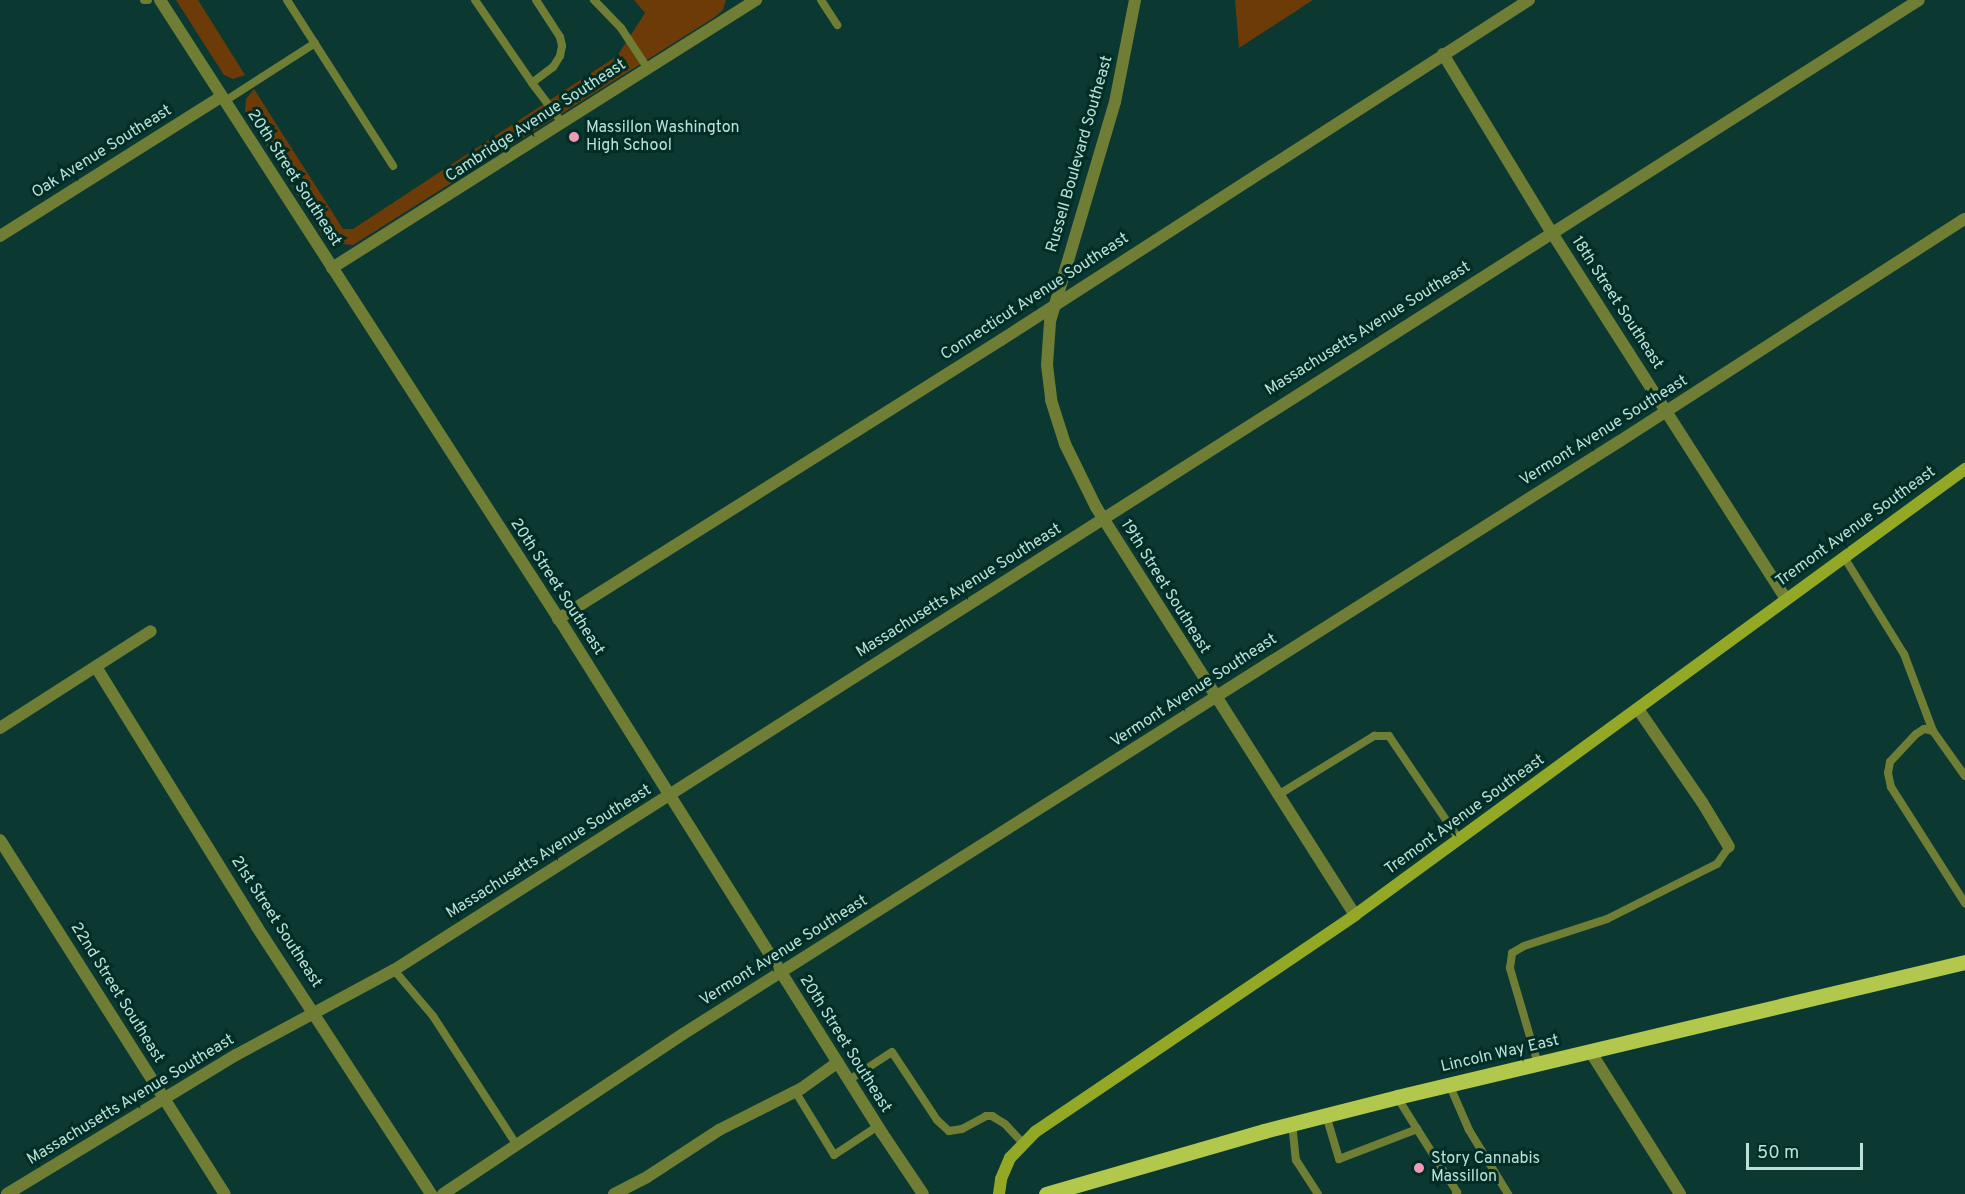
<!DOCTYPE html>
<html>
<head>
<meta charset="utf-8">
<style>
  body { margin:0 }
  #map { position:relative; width:1965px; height:1194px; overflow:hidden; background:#0b3831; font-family:Overpass,sans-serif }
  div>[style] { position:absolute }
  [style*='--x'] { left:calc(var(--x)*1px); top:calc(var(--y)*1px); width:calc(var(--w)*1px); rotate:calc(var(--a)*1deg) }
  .green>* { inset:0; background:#6d3b07 }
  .lane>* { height:8px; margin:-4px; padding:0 4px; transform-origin:4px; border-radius:4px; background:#707e35 }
  .street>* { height:12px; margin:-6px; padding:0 6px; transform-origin:6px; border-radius:6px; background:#707e35 }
  .secondary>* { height:12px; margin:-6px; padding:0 6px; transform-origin:6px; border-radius:6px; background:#93a926 }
  .primary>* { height:15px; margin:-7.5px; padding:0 7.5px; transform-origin:7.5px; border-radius:7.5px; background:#b1c84c }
  .dots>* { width:16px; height:16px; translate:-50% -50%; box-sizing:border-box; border:3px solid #002e27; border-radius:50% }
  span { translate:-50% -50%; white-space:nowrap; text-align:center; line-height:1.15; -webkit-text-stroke:6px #002e27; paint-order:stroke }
  .street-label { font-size:16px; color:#bbe1d8 }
  .poi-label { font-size:16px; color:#bbe1d8 }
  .left { translate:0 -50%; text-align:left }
  .scale { position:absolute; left:1746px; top:1143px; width:117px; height:27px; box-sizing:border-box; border:3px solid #bbe1d8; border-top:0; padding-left:8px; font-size:18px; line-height:21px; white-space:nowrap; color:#bbe1d8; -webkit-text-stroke:4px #002e27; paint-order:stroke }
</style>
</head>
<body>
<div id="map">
  <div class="green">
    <div style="clip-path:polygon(176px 0,198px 0,245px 75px,233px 79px,224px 75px)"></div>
    <div style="clip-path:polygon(634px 0,726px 0,723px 10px,715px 17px,353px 245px,332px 243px,324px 237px,245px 112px,246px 99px,254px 89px,343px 229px,353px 229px,617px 56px,645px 13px)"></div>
    <div style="clip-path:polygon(1235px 0,1313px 0,1239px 48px)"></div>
  </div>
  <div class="lane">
    <div style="--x:144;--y:0;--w:4;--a:0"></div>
    <div style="--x:287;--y:0;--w:197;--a:57.4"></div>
    <div style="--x:475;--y:0;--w:101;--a:55.5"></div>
    <div style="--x:536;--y:0;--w:44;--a:57"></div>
    <div style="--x:560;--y:37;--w:9;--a:77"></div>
    <div style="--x:562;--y:46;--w:10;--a:101"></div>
    <div style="--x:560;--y:56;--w:13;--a:122"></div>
    <div style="--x:553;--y:67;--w:26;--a:143"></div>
    <div style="--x:532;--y:83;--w:51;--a:52.9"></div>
    <div style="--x:594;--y:0;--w:39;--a:46"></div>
    <div style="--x:621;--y:28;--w:49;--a:56.6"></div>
    <div style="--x:821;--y:0;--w:30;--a:57"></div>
    <div style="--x:225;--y:101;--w:107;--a:-32.8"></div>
    <div style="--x:1844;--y:557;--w:114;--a:58.3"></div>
    <div style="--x:1904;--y:654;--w:82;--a:69.4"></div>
    <div style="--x:1933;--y:731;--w:55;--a:54.6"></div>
    <div style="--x:1933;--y:731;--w:9;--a:-167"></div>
    <div style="--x:1924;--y:729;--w:9;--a:148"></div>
    <div style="--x:1916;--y:734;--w:38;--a:133"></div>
    <div style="--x:1890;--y:762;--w:11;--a:100"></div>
    <div style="--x:1888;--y:773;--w:14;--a:78"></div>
    <div style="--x:1891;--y:787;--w:138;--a:57.5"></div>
    <div style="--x:1278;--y:795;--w:113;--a:-31.6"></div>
    <div style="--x:1374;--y:736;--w:15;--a:0"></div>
    <div style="--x:1389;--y:736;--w:125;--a:55.8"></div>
    <div style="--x:394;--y:970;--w:60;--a:49.7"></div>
    <div style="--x:433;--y:1016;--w:153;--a:57"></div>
    <div style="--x:1538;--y:1064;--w:100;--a:-106.3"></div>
    <div style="--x:1510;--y:968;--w:15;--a:-82"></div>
    <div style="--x:1512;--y:953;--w:14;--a:-30"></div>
    <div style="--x:1524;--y:946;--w:87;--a:-18"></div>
    <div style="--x:1607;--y:919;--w:123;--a:-26.6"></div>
    <div style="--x:1717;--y:864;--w:21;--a:-55"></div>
    <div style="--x:849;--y:1080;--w:51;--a:-33.1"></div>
    <div style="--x:892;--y:1052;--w:82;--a:56.5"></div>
    <div style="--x:937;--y:1120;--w:16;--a:43"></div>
    <div style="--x:949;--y:1131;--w:13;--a:-9"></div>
    <div style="--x:962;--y:1129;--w:27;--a:-28"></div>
    <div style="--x:986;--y:1116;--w:6;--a:0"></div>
    <div style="--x:992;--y:1116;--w:15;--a:32"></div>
    <div style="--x:1005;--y:1124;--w:26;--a:47"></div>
    <div style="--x:1449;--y:1084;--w:50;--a:66.5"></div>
    <div style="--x:1469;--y:1130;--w:75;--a:58.6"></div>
    <div style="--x:795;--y:1091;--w:75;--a:58.6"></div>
    <div style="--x:834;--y:1155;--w:53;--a:-33.4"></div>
    <div style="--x:1397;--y:1097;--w:38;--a:58"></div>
    <div style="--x:1326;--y:1115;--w:46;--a:73.5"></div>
    <div style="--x:1339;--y:1159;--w:84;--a:-21"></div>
    <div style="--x:1417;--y:1129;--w:75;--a:57.6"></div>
    <div style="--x:1457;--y:1192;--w:2;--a:117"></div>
    <div style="--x:1292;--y:1123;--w:37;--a:84"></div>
    <div style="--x:1296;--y:1160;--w:40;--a:57.1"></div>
  </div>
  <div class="street">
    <div style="--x:160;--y:0;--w:749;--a:57.2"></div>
    <div style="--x:566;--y:630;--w:594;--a:57.86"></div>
    <div style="--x:882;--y:1133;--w:73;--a:56.1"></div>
    <div style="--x:1135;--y:0;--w:104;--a:101.1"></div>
    <div style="--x:1115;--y:102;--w:229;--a:106.5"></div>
    <div style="--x:1050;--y:322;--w:43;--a:94"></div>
    <div style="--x:1047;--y:365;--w:35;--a:83"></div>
    <div style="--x:1051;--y:400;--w:46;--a:72.3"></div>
    <div style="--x:1065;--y:444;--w:70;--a:63.8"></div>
    <div style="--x:1096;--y:507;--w:483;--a:57.6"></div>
    <div style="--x:1443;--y:54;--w:210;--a:58.7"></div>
    <div style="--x:1552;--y:233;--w:434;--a:57.4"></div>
    <div style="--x:0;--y:236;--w:262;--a:-32.2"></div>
    <div style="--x:332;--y:268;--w:502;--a:-32.3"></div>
    <div style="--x:558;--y:619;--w:524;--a:-32.2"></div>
    <div style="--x:1001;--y:340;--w:628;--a:-32.78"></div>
    <div style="--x:96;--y:667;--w:306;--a:58.2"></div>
    <div style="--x:257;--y:927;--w:319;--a:56.9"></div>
    <div style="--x:1638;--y:709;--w:113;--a:55.5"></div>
    <div style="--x:1702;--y:802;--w:52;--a:59"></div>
    <div style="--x:0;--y:728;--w:179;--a:-32.7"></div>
    <div style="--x:0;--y:840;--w:419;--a:57.6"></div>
    <div style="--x:1590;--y:1051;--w:169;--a:57.8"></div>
    <div style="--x:7;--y:1194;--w:268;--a:-31.3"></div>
    <div style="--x:236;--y:1055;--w:179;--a:-28.3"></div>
    <div style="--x:394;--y:970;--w:1807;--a:-32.46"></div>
    <div style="--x:443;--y:1194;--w:288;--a:-33.7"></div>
    <div style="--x:683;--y:1034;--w:1109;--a:-32.33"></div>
    <div style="--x:1620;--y:441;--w:410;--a:-32.8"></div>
    <div style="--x:614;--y:1194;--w:37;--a:-27"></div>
    <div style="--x:647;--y:1177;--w:86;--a:-33.1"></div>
    <div style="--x:719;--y:1130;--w:93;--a:-26.8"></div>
    <div style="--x:802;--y:1088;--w:44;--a:-35.8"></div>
  </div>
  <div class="secondary">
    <div style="--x:999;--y:1194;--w:15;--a:-82"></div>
    <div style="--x:1001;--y:1179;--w:23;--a:-67"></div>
    <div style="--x:1010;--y:1158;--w:36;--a:-46"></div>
    <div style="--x:1035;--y:1132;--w:387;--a:-34.1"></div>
    <div style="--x:1355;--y:915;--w:756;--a:-36.17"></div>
  </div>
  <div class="primary">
    <div style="--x:1046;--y:1194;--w:227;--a:-16.1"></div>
    <div style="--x:1264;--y:1131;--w:137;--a:-14.3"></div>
    <div style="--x:1397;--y:1097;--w:584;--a:-13.37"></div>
  </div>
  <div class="dots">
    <div style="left:574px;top:137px;background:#f09ab6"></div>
    <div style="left:1419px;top:1168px;background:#f09ab6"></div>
  </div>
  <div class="street-label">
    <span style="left:536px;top:121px;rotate:-33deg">Cambridge Avenue Southeast</span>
    <span style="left:102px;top:152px;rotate:-32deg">Oak Avenue Southeast</span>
    <span style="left:1080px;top:154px;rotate:-74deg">Russell Boulevard Southeast</span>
    <span style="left:294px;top:178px;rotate:57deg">20th Street Southeast</span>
    <span style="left:1035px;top:297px;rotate:-33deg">Connecticut Avenue Southeast</span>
    <span style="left:1617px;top:303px;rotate:57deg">18th Street Southeast</span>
    <span style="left:1368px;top:329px;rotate:-32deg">Massachusetts Avenue Southeast</span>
    <span style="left:1604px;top:431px;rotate:-32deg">Vermont Avenue Southeast</span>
    <span style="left:1856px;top:527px;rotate:-36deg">Tremont Avenue Southeast</span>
    <span style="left:557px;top:587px;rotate:57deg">20th Street Southeast</span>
    <span style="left:1165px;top:587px;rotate:58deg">19th Street Southeast</span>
    <span style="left:959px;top:591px;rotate:-32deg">Massachusetts Avenue Southeast</span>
    <span style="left:1194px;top:691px;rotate:-33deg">Vermont Avenue Southeast</span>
    <span style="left:1465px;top:815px;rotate:-36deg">Tremont Avenue Southeast</span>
    <span style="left:549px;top:852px;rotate:-32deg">Massachusetts Avenue Southeast</span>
    <span style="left:276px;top:922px;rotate:57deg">21st Street Southeast</span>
    <span style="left:784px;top:951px;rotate:-32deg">Vermont Avenue Southeast</span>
    <span style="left:117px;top:993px;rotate:58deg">22nd Street Southeast</span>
    <span style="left:845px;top:1044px;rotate:58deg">20th Street Southeast</span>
    <span style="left:1500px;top:1054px;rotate:-13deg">Lincoln Way East</span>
    <span style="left:131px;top:1100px;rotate:-31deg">Massachusetts Avenue Southeast</span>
  </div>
  <div class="poi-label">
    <span class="left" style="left:586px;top:137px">Massillon Washington<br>High School</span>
    <span class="left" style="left:1431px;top:1168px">Story Cannabis<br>Massillon</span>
  </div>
  <div class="scale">50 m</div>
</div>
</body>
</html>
